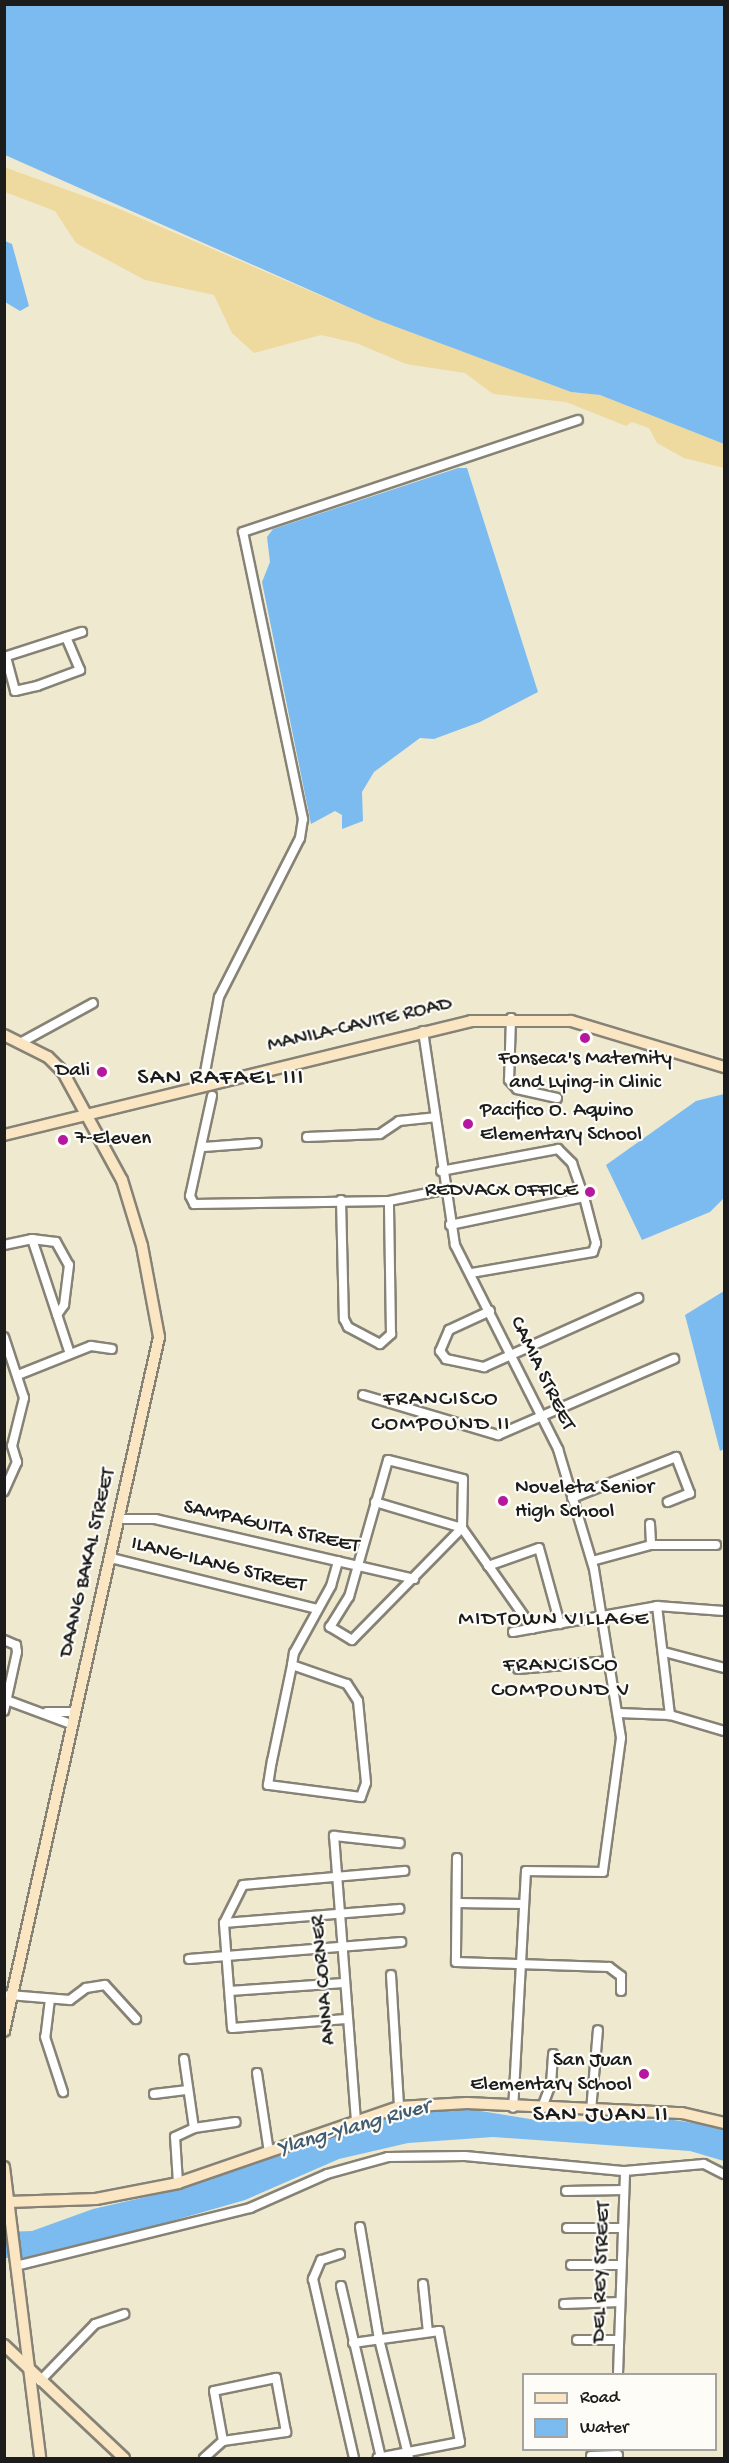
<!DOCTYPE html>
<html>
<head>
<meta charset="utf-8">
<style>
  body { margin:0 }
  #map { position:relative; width:729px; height:2463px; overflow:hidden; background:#efe9cf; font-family:"Gochi Hand",sans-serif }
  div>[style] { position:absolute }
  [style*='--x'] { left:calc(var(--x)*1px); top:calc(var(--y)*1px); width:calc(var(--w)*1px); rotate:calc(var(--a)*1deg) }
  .sand>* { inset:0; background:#eeda9e }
  .water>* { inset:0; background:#7cbbf0 }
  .roads { filter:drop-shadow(2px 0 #868276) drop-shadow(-2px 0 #868276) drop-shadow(0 2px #868276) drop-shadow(0 -2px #868276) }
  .street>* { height:8px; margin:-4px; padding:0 4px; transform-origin:4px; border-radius:4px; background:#fff }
  .secondary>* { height:10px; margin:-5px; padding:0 5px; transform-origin:5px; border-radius:5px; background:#fbe6c4 }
  .dots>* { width:16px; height:16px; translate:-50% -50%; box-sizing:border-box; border:3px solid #fdfcf7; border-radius:50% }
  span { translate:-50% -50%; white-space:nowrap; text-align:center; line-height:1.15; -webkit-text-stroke:4.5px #fdfcf7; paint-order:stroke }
  .street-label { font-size:21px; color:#1c1c1c }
  .poi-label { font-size:21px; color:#1c1c1c }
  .right { translate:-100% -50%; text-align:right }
  .left { translate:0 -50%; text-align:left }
  .neighbourhood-label { font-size:22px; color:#1c1c1c; letter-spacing:1.5px }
  .water-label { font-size:22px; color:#425c71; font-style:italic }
  .quarter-label { font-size:24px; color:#1c1c1c; letter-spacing:1.5px }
  .frame { position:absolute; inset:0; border:6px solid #1c1c1c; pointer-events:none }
  .legend { position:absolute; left:522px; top:2373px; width:195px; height:78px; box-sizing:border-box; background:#fdfcf7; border:2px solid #a3a29f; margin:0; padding:8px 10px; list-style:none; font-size:18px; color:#1c1c1c }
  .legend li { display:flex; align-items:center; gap:12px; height:30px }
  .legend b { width:30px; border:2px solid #a3a29f }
</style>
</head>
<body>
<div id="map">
  <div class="sand">
    <div style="clip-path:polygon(4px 167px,117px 208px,375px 319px,571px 392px,600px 395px,724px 444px,724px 468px,684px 458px,657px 443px,649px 428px,632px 422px,626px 426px,566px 402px,493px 394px,465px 373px,406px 364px,356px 343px,321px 335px,254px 353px,232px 333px,214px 295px,145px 280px,76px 243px,55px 211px,5px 192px)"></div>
  </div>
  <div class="water">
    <div style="clip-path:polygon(5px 4px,724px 5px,724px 444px,600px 395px,571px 392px,375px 319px,5px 155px)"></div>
    <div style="clip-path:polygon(5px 241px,12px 244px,29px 306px,20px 311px,5px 302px)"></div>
    <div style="clip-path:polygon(458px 468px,467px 468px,538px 692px,480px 722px,434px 739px,420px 738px,374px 772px,362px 792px,363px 821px,342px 829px,342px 815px,335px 811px,311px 824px,262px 582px,270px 562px,267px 537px,273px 529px)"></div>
    <div style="clip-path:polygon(724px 1094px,724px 1198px,710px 1212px,642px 1240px,606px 1165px,696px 1101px)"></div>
    <div style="clip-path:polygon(724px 1291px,724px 1449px,720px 1451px,685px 1315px)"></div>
    <div style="clip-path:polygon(462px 2108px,549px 2122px,674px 2120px,724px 2128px,724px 2161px,690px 2151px,493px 2137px,408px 2143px,339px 2159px,245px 2200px,151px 2227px,31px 2257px,5px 2258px,4px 2232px,32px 2231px,93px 2209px,185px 2188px,391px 2114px)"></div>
  </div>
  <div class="roads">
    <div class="street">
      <div style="--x:4;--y:657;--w:82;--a:-17.8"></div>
      <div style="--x:6;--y:657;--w:35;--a:75"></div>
      <div style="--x:15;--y:691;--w:23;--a:-13"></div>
      <div style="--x:37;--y:686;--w:46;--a:-20.4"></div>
      <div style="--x:80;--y:670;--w:36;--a:-113"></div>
      <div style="--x:511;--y:1018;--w:62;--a:91.8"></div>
      <div style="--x:509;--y:1080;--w:12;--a:48"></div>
      <div style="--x:517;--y:1089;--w:41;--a:12.7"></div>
      <div style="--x:423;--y:1031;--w:216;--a:81.5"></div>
      <div style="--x:455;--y:1245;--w:229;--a:63.2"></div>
      <div style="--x:558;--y:1449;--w:125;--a:73.3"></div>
      <div style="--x:594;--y:1569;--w:171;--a:80.9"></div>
      <div style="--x:621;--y:1738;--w:135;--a:97.7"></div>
      <div style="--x:603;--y:1872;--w:77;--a:-179.3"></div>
      <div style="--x:526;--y:1871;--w:237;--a:93.1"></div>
      <div style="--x:20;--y:1043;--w:83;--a:-28.7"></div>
      <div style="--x:203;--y:1083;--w:87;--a:-79.5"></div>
      <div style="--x:219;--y:997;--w:178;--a:-63"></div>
      <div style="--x:300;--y:838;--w:19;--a:-81"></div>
      <div style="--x:303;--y:819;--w:293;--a:-101.8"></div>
      <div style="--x:243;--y:532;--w:353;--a:-18.5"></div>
      <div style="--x:212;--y:1096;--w:102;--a:102.4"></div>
      <div style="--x:190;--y:1196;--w:9;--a:63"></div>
      <div style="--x:194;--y:1204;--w:195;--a:-0.9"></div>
      <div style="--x:389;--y:1201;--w:55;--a:-11.5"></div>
      <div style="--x:307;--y:1137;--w:73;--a:-2.4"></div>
      <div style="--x:380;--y:1134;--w:23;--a:-34"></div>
      <div style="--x:399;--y:1121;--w:36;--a:-6"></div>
      <div style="--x:204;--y:1147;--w:53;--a:-4.3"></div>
      <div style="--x:441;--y:1171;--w:119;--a:-10.6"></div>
      <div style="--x:558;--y:1149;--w:20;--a:45"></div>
      <div style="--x:572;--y:1163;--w:36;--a:71"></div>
      <div style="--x:584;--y:1197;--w:48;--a:75.4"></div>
      <div style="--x:596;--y:1243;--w:9;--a:108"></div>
      <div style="--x:593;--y:1252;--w:124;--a:170.2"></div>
      <div style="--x:341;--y:1200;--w:119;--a:88.6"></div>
      <div style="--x:344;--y:1319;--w:9;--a:63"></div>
      <div style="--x:348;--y:1327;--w:36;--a:28"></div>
      <div style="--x:380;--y:1344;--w:15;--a:-42"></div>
      <div style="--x:391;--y:1334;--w:133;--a:-90.9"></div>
      <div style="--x:450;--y:1225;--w:137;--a:-11.8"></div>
      <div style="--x:32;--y:1239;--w:121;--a:71.7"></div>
      <div style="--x:4;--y:1245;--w:29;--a:-12"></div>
      <div style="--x:32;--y:1239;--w:24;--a:7"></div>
      <div style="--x:56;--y:1242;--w:26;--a:61"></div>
      <div style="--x:69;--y:1265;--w:40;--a:97.1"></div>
      <div style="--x:64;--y:1305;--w:12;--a:125"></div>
      <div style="--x:490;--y:1311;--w:45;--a:155.1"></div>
      <div style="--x:449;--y:1330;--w:23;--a:113"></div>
      <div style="--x:440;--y:1351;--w:10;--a:53"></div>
      <div style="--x:446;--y:1359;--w:39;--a:12"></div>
      <div style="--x:484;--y:1367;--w:169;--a:-24.1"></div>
      <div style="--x:4;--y:1337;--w:64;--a:71.8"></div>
      <div style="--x:24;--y:1398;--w:49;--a:104"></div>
      <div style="--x:12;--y:1446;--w:17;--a:73"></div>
      <div style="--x:17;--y:1462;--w:32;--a:114"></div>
      <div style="--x:18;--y:1375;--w:79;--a:-21.7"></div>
      <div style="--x:91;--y:1346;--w:21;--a:8"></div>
      <div style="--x:363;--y:1395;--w:141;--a:16.5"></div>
      <div style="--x:498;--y:1435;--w:192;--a:-23.4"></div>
      <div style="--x:388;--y:1460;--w:77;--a:14.2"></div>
      <div style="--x:463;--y:1479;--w:49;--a:91.2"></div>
      <div style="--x:462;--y:1528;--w:157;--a:134.5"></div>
      <div style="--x:352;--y:1640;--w:26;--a:-149"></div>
      <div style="--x:330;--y:1627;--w:36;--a:-58"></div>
      <div style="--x:349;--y:1597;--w:142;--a:-74.1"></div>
      <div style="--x:572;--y:1498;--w:112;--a:-21.5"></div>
      <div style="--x:676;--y:1457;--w:39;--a:69"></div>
      <div style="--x:690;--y:1493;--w:24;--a:158"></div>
      <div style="--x:375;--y:1502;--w:91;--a:16.6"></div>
      <div style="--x:120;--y:1519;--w:35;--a:0"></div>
      <div style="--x:155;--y:1519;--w:266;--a:13"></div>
      <div style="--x:650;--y:1524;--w:21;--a:87"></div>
      <div style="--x:462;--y:1528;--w:123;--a:54.9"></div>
      <div style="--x:111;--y:1558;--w:212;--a:13.9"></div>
      <div style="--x:592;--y:1561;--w:61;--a:-15.2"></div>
      <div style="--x:651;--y:1545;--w:65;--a:0"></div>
      <div style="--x:488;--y:1566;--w:54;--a:-19.4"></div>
      <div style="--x:539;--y:1548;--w:79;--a:74.6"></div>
      <div style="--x:657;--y:1606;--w:110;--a:83.2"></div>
      <div style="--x:513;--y:1632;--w:146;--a:-10.2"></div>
      <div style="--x:657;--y:1606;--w:67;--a:4.3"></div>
      <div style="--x:4;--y:1640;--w:13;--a:23"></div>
      <div style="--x:16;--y:1645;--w:7;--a:82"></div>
      <div style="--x:17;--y:1652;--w:60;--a:102.4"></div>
      <div style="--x:664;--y:1652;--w:62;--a:14.9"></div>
      <div style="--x:292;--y:1665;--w:58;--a:19.1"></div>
      <div style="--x:347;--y:1684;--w:20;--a:57"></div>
      <div style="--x:358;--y:1701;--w:82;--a:84.4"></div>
      <div style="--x:366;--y:1783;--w:15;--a:110"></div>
      <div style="--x:361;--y:1797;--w:94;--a:-172.6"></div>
      <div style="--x:268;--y:1785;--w:24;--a:-81"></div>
      <div style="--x:272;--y:1761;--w:98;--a:-78.2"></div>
      <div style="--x:292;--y:1665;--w:12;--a:-81"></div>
      <div style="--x:294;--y:1653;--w:77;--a:-61.1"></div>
      <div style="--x:331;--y:1586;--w:26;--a:-74"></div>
      <div style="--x:518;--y:1669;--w:92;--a:-5"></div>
      <div style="--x:9;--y:1701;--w:66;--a:20.4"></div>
      <div style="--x:47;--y:1712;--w:27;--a:0"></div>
      <div style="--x:618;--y:1713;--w:52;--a:2.2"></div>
      <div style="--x:670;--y:1715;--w:56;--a:16.5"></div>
      <div style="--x:457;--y:1858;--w:104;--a:90.6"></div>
      <div style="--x:456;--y:1962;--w:153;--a:1.9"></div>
      <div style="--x:609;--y:1967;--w:15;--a:37"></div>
      <div style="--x:621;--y:1976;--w:15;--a:90"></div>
      <div style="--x:457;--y:1903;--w:67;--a:0.9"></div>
      <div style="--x:224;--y:1923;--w:176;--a:-4.6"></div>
      <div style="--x:189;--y:1959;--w:213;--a:-4.6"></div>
      <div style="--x:391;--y:1975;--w:132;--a:86.5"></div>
      <div style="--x:230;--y:1991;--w:114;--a:-4"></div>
      <div style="--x:9;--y:1995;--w:61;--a:4.7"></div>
      <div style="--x:70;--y:2000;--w:20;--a:-37"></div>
      <div style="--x:86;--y:1988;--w:19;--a:-9"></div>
      <div style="--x:105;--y:1985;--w:46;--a:47.6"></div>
      <div style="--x:50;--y:1999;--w:38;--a:97"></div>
      <div style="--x:45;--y:2037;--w:58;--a:71.9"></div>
      <div style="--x:346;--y:2019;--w:114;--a:175.5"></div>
      <div style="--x:232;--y:2028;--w:105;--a:-94.4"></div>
      <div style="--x:224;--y:1923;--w:42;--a:-63.4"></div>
      <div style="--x:243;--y:1885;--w:162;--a:-5"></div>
      <div style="--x:184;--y:2059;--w:70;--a:81.8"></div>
      <div style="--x:194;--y:2128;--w:42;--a:-8.1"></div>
      <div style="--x:257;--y:2073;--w:80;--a:81.4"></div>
      <div style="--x:154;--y:2094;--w:34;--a:-7"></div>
      <div style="--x:541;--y:2110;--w:28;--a:-69"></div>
      <div style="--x:551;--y:2084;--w:30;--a:-86"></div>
      <div style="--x:591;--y:2111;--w:81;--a:-85.1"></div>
      <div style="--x:356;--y:2121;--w:286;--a:-94.4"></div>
      <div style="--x:334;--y:1836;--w:66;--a:6.1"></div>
      <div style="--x:178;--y:2183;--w:46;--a:-93.7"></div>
      <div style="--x:175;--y:2137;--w:21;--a:-25"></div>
      <div style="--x:566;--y:2191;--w:58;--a:-1"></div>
      <div style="--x:360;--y:2227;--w:114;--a:80.4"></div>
      <div style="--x:379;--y:2339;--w:123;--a:75.9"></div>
      <div style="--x:567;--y:2228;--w:55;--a:0"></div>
      <div style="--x:340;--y:2254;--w:20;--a:162"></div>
      <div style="--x:321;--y:2260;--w:21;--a:113"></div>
      <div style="--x:313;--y:2279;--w:184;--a:77.1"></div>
      <div style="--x:571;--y:2265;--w:50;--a:0"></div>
      <div style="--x:16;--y:2266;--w:241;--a:-13.9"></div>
      <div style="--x:250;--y:2208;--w:84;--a:-23.8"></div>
      <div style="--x:327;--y:2174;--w:63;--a:-15.6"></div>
      <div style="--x:388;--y:2157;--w:77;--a:-0.7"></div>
      <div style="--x:465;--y:2156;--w:161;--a:5.4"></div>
      <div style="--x:625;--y:2171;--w:79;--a:-5.1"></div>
      <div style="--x:704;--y:2164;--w:22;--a:27"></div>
      <div style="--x:423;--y:2284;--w:48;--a:84.1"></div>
      <div style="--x:341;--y:2286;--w:177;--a:76.9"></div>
      <div style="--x:564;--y:2304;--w:56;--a:-2"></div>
      <div style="--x:577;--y:2340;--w:42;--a:0"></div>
      <div style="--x:353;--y:2343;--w:87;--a:-7.9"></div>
      <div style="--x:439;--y:2331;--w:113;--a:79.3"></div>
      <div style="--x:460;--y:2442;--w:84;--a:169"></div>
      <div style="--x:618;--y:2374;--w:203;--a:-88"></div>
      <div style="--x:40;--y:2381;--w:79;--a:-46"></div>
      <div style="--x:95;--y:2324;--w:31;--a:-19"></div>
      <div style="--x:591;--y:2456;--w:27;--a:-2"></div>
      <div style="--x:204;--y:2458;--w:25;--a:-42"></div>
      <div style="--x:223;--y:2441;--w:64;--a:-8.1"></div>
      <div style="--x:286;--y:2432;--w:55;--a:-100.5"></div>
      <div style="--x:276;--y:2378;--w:63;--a:168.2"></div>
      <div style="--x:214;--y:2391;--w:51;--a:79.8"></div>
    </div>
    <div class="secondary">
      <div style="--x:4;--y:1035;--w:49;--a:26.6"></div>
      <div style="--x:48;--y:1057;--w:21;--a:45"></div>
      <div style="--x:63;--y:1072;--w:123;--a:61.4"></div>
      <div style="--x:122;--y:1180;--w:69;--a:73.1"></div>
      <div style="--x:142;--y:1246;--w:93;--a:79.4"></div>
      <div style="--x:159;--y:1337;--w:711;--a:102.59"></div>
      <div style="--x:4;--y:1135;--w:481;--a:-13.7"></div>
      <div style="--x:471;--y:1021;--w:100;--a:0"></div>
      <div style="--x:571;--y:1021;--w:160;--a:16.7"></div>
      <div style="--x:4;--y:2167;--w:293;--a:82.9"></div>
      <div style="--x:8;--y:2202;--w:88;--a:-2"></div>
      <div style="--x:96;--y:2199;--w:84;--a:-11"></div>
      <div style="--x:178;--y:2183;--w:234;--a:-19"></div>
      <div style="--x:399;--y:2107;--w:68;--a:-3.4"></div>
      <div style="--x:467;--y:2103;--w:215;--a:2.7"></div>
      <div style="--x:682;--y:2113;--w:43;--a:13.4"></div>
      <div style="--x:4;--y:2345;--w:165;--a:43.3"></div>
    </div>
  </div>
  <div class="dots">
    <div style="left:585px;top:1038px;background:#b5179e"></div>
    <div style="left:102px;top:1072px;background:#b5179e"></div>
    <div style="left:468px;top:1124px;background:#b5179e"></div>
    <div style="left:63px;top:1140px;background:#b5179e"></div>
    <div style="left:590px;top:1192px;background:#b5179e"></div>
    <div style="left:503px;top:1501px;background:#b5179e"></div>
    <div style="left:644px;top:2074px;background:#b5179e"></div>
  </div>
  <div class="street-label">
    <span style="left:360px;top:1026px;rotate:-13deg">MANILA-CAVITE ROAD</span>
    <span style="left:541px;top:1374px;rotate:64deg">CAMIA STREET</span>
    <span style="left:271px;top:1528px;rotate:13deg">SAMPAGUITA STREET</span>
    <span style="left:89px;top:1563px;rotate:-77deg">DAANG BAKAL STREET</span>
    <span style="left:218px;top:1566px;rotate:14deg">ILANG-ILANG STREET</span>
    <span style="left:325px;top:1980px;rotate:-95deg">ANNA CORNER</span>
    <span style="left:603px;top:2272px;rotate:-88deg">DEL REY STREET</span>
  </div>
  <div class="poi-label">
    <span style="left:585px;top:1072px">Fonseca's Maternity<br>and Lying-in Clinic</span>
    <span class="right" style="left:90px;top:1072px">Dali</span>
    <span class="left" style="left:480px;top:1124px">Pacifico O. Aquino<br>Elementary School</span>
    <span class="left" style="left:75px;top:1140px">7-Eleven</span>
    <span class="right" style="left:578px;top:1192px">REDVACX OFFICE</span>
    <span class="left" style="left:515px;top:1501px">Noveleta Senior<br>High School</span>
    <span class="right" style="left:632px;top:2074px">San Juan<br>Elementary School</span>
  </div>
  <div class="neighbourhood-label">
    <span style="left:441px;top:1413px">FRANCISCO<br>COMPOUND II</span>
    <span style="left:554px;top:1621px">MIDTOWN VILLAGE</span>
    <span style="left:561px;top:1679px">FRANCISCO<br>COMPOUND V</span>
  </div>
  <div class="water-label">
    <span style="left:354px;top:2129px;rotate:-16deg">Ylang-Ylang River</span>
  </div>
  <div class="quarter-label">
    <span style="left:221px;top:1079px">SAN RAFAEL III</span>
    <span style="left:601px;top:2116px">SAN JUAN II</span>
  </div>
  <div class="frame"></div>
  <ul class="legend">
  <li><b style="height:8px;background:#fbe6c4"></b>Road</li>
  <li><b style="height:16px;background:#7cbbf0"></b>Water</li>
  </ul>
</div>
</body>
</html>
